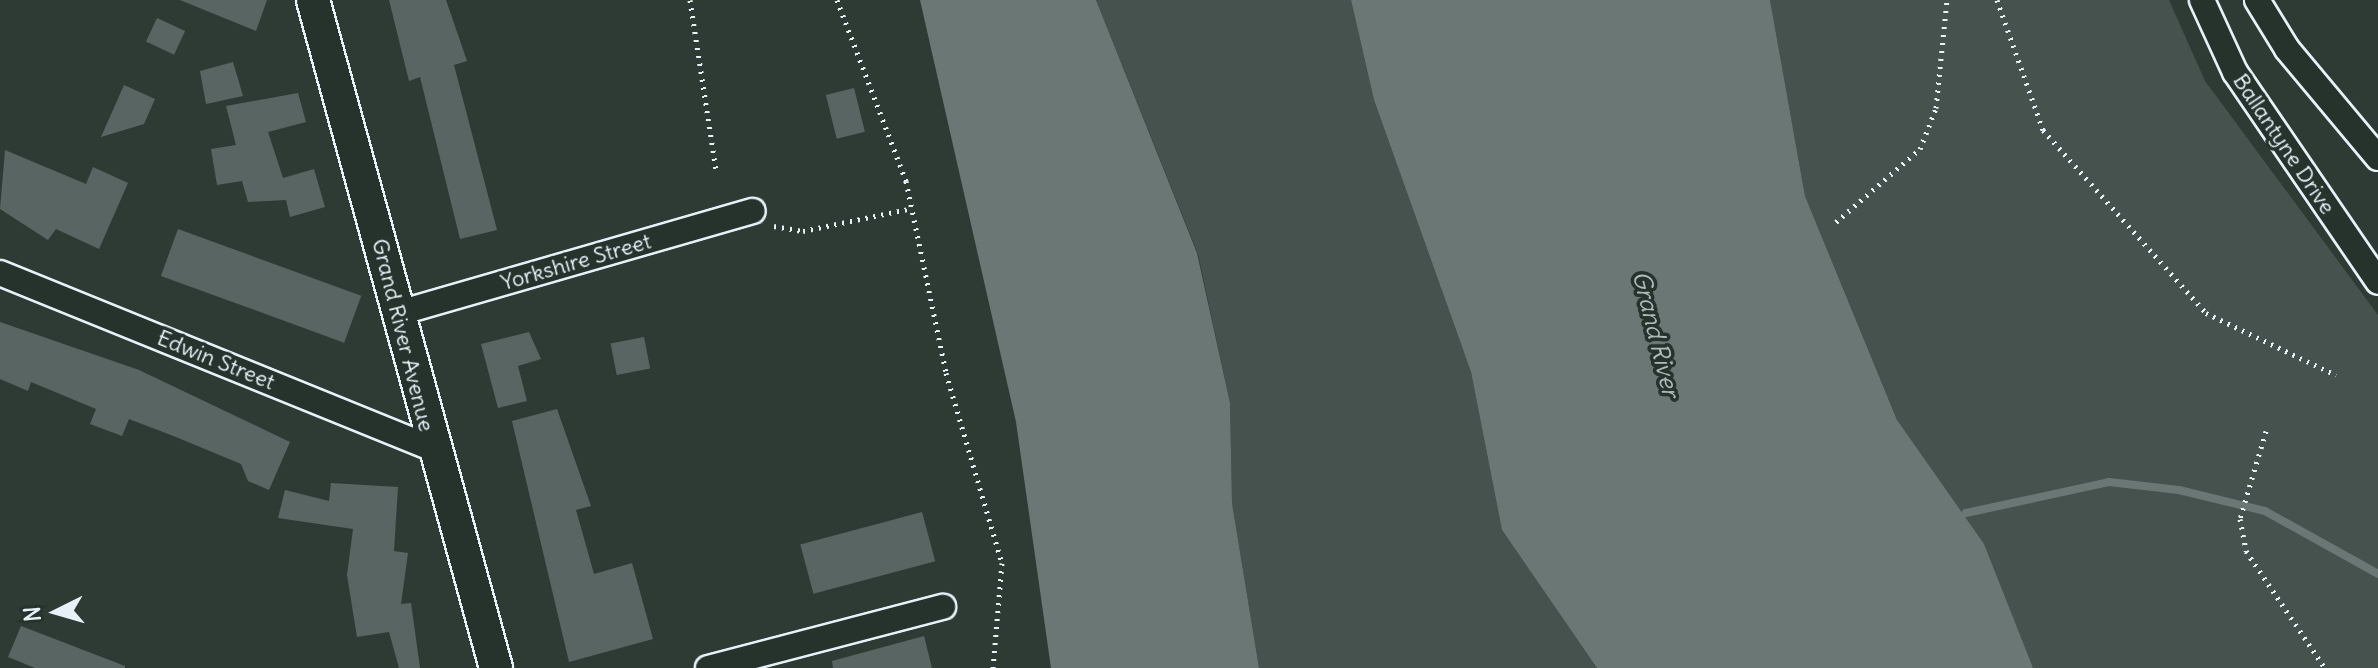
<!DOCTYPE html>
<html>
<head>
<meta charset="utf-8">
<style>
  body { margin:0 }
  #map { position:relative; width:2378px; height:668px; overflow:hidden; background:#2e3b35; font-family:Delius,sans-serif }
  div>[style] { position:absolute }
  [style*='--x'] { left:calc(var(--x)*1px); top:calc(var(--y)*1px); width:calc(var(--w)*1px); rotate:calc(var(--a)*1deg) }
  .green>* { inset:0; background:#45524e }
  .water>* { inset:0; background:#6b7775 }
  .stream>* { height:8px; margin:-4px; padding:0 4px; transform-origin:4px; border-radius:4px; background:#6b7775 }
  .building>* { inset:0; background:#596563; transform-origin:0 0 }
  .path>* { height:5px; margin-top:-2.5px; transform-origin:0; background:repeating-linear-gradient(90deg,#e8f1f8 0 2px,transparent 0 8px) }
  .roads { filter:drop-shadow(2px 0 #e8f1f8) drop-shadow(-2px 0 #e8f1f8) drop-shadow(0 2px #e8f1f8) drop-shadow(0 -2px #e8f1f8) }
  .street>* { height:24px; margin:-12px; padding:0 12px; transform-origin:12px; border-radius:12px; background:#26332d }
  .secondary>* { height:32px; margin:-16px; padding:0 16px; transform-origin:16px; border-radius:16px; background:#26332d }
  span { translate:-50% -50%; white-space:nowrap; text-align:center; line-height:1.15; -webkit-text-stroke:7px #26332d; paint-order:stroke }
  .street-label { font-size:22px; color:#e8f1f8 }
  .water-label { font-size:24px; color:#b0babd; font-style:italic }
  .north { position:absolute; left:16px; top:572px; width:80px; height:80px; -webkit-text-stroke:6px #26332d; paint-order:stroke; rotate:265deg; font-size:22px; font-weight:700; line-height:32px; text-align:center; color:#e8f1f8 }
  .north::after { content:''; display:block; margin:auto; width:28px; height:36px; background:#e8f1f8; clip-path:polygon(50% 0,100% 100%,50% 72%,0 100%) }
</style>
</head>
<body>
<div id="map">
  <div class="green">
    <div style="clip-path:polygon(1096px 0,1351px 0,1374px 100px,1471px 372px,1502px 530px,1597px 668px,1259px 668px,1232px 503px,1230px 403px,1198px 254px)"></div>
    <div style="clip-path:polygon(1770px 0,2169px 0,2205px 81px,2378px 315px,2378px 668px,2033px 668px,1897px 420px,1805px 196px)"></div>
  </div>
  <div class="water">
    <div style="clip-path:polygon(920px 0,1096px 0,1197px 253px,1230px 403px,1232px 503px,1259px 668px,1051px 668px,1016px 422px)"></div>
    <div style="clip-path:polygon(1351px 0,1770px 0,1805px 196px,1897px 420px,1984px 544px,2033px 668px,1597px 668px,1502px 530px,1471px 372px,1374px 100px)"></div>
  </div>
  <div class="stream">
    <div style="--x:1966;--y:513;--w:146;--a:-12.2"></div>
    <div style="--x:2109;--y:482;--w:70;--a:6.5"></div>
    <div style="--x:2179;--y:490;--w:89;--a:13.7"></div>
    <div style="--x:2265;--y:511;--w:129;--a:29.1"></div>
  </div>
  <div class="building">
    <div style="clip-path:polygon(180px 0,267px 0,256px 31px)"></div>
    <div style="clip-path:polygon(389px 0,446px 0,467px 61px,454px 65px,497px 230px,460px 239px,420px 77px,409px 81px)"></div>
    <div style="left:157px;top:18px;width:31px;height:26px;rotate:25deg"></div>
    <div style="clip-path:polygon(233px 62px,243px 96px,206px 104px,200px 71px)"></div>
    <div style="clip-path:polygon(124px 85px,155px 99px,144px 124px,101px 137px)"></div>
    <div style="left:854px;top:88px;width:45px;height:29px;rotate:76deg"></div>
    <div style="clip-path:polygon(298px 93px,306px 122px,268px 132px,283px 178px,314px 169px,325px 207px,290px 217px,286px 200px,248px 202px,242px 181px,217px 185px,211px 149px,236px 145px,226px 106px)"></div>
    <div style="clip-path:polygon(5px 150px,86px 184px,93px 167px,128px 183px,99px 249px,56px 229px,48px 240px,0 209px)"></div>
    <div style="left:178px;top:229px;width:195px;height:50px;rotate:20deg"></div>
    <div style="clip-path:polygon(0 322px,139px 370px,290px 442px,269px 490px,248px 481px,241px 464px,176px 437px,129px 419px,122px 436px,90px 424px,96px 409px,31px 382px,28px 391px,0 379px)"></div>
    <div style="clip-path:polygon(529px 332px,541px 359px,518px 366px,527px 401px,498px 408px,481px 344px)"></div>
    <div style="left:644px;top:337px;width:32px;height:34px;rotate:79deg"></div>
    <div style="clip-path:polygon(557px 409px,591px 506px,576px 510px,594px 574px,632px 563px,653px 639px,569px 662px,512px 421px)"></div>
    <div style="clip-path:polygon(331px 483px,398px 487px,394px 551px,408px 553px,401px 604px,411px 603px,420px 668px,399px 668px,389px 632px,357px 637px,347px 575px,353px 529px,278px 518px,285px 490px,329px 501px)"></div>
    <div style="left:922px;top:512px;width:51px;height:126px;rotate:75deg"></div>
    <div style="clip-path:polygon(21px 626px,125px 666px,125px 668px,35px 668px,8px 657px)"></div>
    <div style="clip-path:polygon(924px 636px,932px 668px,833px 668px,832px 661px)"></div>
  </div>
  <div class="path">
    <div style="--x:690;--y:0;--w:172;--a:81.3"></div>
    <div style="--x:837;--y:0;--w:194;--a:69.1"></div>
    <div style="--x:906;--y:181;--w:196;--a:78.2"></div>
    <div style="--x:946;--y:373;--w:198;--a:73.6"></div>
    <div style="--x:1002;--y:563;--w:105;--a:94.9"></div>
    <div style="--x:1997;--y:0;--w:138;--a:70.5"></div>
    <div style="--x:2043;--y:130;--w:245;--a:48.3"></div>
    <div style="--x:2206;--y:313;--w:144;--a:25.5"></div>
    <div style="--x:1836;--y:222;--w:111;--a:-41"></div>
    <div style="--x:1920;--y:149;--w:44;--a:-68.7"></div>
    <div style="--x:1936;--y:108;--w:109;--a:-84.2"></div>
    <div style="--x:774;--y:226;--w:29;--a:10"></div>
    <div style="--x:803;--y:231;--w:107;--a:-11.8"></div>
    <div style="--x:2266;--y:431;--w:92;--a:106.5"></div>
    <div style="--x:2240;--y:519;--w:33;--a:79"></div>
    <div style="--x:2246;--y:551;--w:141;--a:56"></div>
  </div>
  <div class="roads">
    <div class="street">
      <div style="--x:2202;--y:0;--w:79;--a:65.4"></div>
      <div style="--x:2235;--y:72;--w:254;--a:55.7"></div>
      <div style="--x:2257;--y:0;--w:57;--a:58.5"></div>
      <div style="--x:2287;--y:49;--w:142;--a:50.1"></div>
      <div style="--x:0;--y:273;--w:465;--a:22.1"></div>
      <div style="--x:399;--y:313;--w:368;--a:-16.1"></div>
      <div style="--x:708;--y:668;--w:243;--a:-14.6"></div>
    </div>
    <div class="secondary">
      <div style="--x:313;--y:0;--w:693;--a:74.68"></div>
    </div>
  </div>
  <div class="street-label">
    <span style="left:2284px;top:144px;rotate:56deg">Ballantyne Drive</span>
    <span style="left:576px;top:262px;rotate:-16deg">Yorkshire Street</span>
    <span style="left:403px;top:335px;rotate:76deg">Grand River Avenue</span>
    <span style="left:216px;top:360px;rotate:22deg">Edwin Street</span>
  </div>
  <div class="water-label">
    <span style="left:1656px;top:334px;rotate:76deg">Grand River</span>
  </div>
  <div class="north">N</div>
</div>
</body>
</html>
